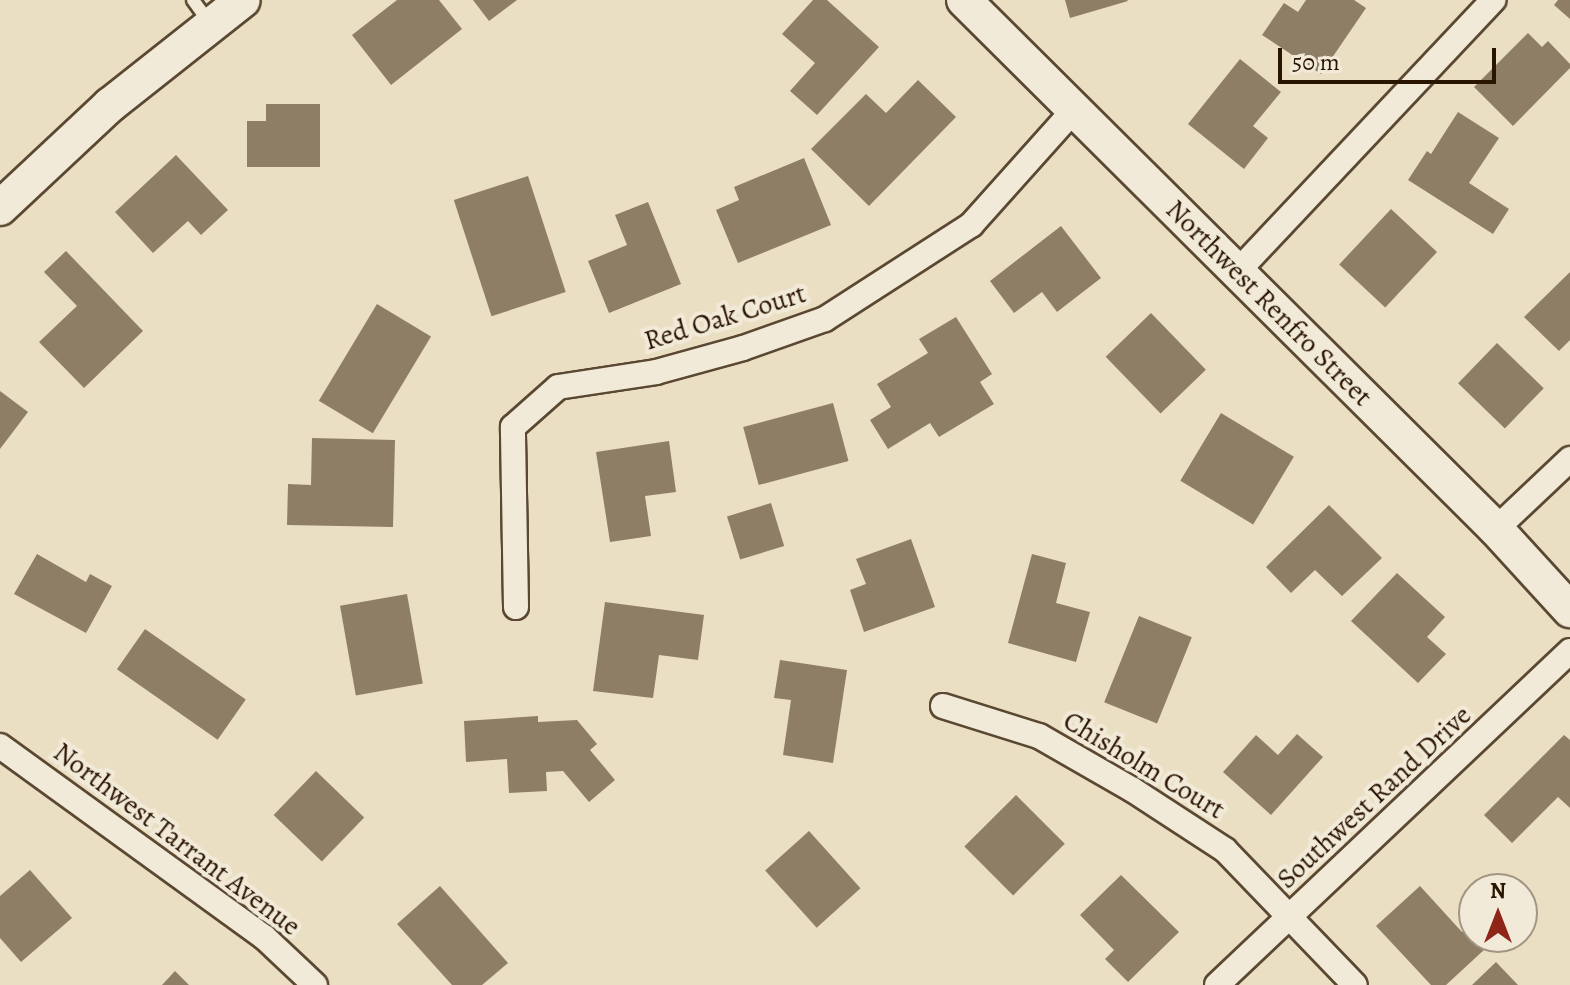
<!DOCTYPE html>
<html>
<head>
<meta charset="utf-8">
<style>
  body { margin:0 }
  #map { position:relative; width:1570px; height:985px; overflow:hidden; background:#ebdfc3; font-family:Alegreya,serif }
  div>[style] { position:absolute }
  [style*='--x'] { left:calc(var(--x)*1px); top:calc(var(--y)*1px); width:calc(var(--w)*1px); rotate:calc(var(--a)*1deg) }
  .building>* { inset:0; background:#8e7e66; transform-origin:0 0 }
  .roads { filter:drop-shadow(2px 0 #5a4832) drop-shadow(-2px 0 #5a4832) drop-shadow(0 2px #5a4832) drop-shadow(0 -2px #5a4832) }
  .service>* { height:12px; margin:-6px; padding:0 6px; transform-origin:6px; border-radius:6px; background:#f2ead8 }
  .minor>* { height:24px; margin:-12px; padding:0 12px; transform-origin:12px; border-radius:12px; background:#f2ead8 }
  .secondary>* { height:34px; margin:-17px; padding:0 17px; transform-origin:17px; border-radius:17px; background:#f2ead8 }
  span { translate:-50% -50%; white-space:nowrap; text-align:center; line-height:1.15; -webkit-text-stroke:8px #f2ead8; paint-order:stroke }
  .street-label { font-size:28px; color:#2a1501 }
  .north { position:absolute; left:1458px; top:873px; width:80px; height:80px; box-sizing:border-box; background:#f2ead8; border:2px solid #a29582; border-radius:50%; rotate:0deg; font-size:22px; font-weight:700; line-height:32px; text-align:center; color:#2a1501 }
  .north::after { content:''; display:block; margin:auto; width:28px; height:36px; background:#8f2418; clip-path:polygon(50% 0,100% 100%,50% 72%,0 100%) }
  .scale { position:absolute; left:1278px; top:48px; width:218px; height:36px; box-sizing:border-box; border:4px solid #2a1501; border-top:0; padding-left:10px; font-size:24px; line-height:28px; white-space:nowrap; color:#2a1501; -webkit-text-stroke:6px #f2ead8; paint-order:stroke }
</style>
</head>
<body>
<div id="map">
  <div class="building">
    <div style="clip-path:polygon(397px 0,439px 0,462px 29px,391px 85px,352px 35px)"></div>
    <div style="clip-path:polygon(473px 0,517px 0,489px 21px)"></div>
    <div style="clip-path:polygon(813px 0,827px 0,879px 47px,817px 115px,790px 91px,815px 63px,782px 34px)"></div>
    <div style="clip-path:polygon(1065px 0,1127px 0,1128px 1px,1070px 18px)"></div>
    <div style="clip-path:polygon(1306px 0,1354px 0,1366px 8px,1321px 74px,1262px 35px,1284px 3px,1298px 12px)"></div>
    <div style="clip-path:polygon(1558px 0,1570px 0,1570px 19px,1554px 5px)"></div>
    <div style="clip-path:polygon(1528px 33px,1542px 47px,1548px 41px,1570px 64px,1570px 68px,1513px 126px,1474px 87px)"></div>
    <div style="clip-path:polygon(1240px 59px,1281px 92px,1253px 126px,1268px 138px,1244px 169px,1188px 124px)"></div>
    <div style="clip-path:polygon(918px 80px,956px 117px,869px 206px,811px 149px,866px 94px,886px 113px)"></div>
    <div style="clip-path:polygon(266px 104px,320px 104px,320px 167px,247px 167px,247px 121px,266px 121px)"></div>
    <div style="clip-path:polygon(1458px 112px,1499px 138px,1469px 183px,1509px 209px,1493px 234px,1408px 180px,1427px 151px,1431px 154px)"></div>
    <div style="clip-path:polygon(176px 155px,228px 210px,201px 235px,188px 221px,153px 253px,115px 212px)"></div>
    <div style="clip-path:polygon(804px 158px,831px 225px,738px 263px,716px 210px,739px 200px,734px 187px)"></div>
    <div style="left:528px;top:176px;width:122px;height:78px;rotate:72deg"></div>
    <div style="clip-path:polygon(648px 202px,681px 284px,609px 313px,588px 261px,627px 245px,615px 215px)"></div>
    <div style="left:1391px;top:209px;width:63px;height:76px;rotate:43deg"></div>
    <div style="clip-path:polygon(1061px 226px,1101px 278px,1057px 312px,1042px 292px,1014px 313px,990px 281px)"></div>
    <div style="clip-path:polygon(66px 251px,143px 331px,84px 388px,39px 342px,77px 306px,44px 272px)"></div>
    <div style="clip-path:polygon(1570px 272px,1570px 340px,1559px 351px,1524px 317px)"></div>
    <div style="left:377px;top:304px;width:63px;height:113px;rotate:31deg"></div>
    <div style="left:1151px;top:313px;width:79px;height:63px;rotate:46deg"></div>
    <div style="clip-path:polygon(956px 317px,992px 374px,980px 382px,994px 404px,939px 437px,930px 423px,888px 449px,870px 420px,891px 407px,877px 384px,928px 353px,919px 339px)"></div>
    <div style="left:1497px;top:343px;width:65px;height:56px;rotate:44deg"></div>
    <div style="clip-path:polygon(0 391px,28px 412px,0 449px)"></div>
    <div style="left:833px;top:403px;width:60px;height:93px;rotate:75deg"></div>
    <div style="left:1221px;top:413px;width:85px;height:79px;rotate:31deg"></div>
    <div style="clip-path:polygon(312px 438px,395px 440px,393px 527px,287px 525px,288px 484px,311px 485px)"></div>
    <div style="clip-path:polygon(669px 441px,676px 492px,645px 496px,651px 536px,610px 542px,596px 452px)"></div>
    <div style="left:771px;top:503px;width:45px;height:46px;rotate:73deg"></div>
    <div style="clip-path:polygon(1329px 505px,1382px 558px,1342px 596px,1315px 570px,1291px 593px,1266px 567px)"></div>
    <div style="clip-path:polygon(911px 539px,935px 607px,864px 632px,850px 590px,866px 584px,856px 559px)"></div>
    <div style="clip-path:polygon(37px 554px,86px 582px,90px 574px,112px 586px,86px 633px,14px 594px)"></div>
    <div style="clip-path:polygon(1032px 554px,1066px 563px,1056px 603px,1090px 612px,1076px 662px,1008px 643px)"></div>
    <div style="clip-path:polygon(1397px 573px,1445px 617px,1427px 637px,1446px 654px,1418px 683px,1351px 621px)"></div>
    <div style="left:407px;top:594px;width:91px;height:68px;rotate:80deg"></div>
    <div style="clip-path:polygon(605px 602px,704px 615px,698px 660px,659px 655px,653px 698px,593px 691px)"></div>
    <div style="left:1139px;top:616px;width:57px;height:93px;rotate:22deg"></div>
    <div style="left:145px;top:629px;width:123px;height:49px;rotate:35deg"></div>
    <div style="clip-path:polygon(780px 660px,847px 670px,833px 763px,783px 755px,791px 700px,774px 698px)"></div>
    <div style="clip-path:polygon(538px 716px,538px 722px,577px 720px,597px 744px,590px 750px,615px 780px,589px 802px,563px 771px,546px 772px,547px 791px,509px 793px,507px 759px,466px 762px,464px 721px)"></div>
    <div style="clip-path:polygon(1297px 734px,1323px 757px,1271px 815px,1223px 772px,1256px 735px,1278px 755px)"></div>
    <div style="clip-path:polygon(1564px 735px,1570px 740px,1570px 808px,1558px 797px,1512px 843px,1484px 815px)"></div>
    <div style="left:316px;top:771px;width:67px;height:61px;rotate:44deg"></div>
    <div style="left:1016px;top:795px;width:69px;height:73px;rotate:45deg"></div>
    <div style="left:809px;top:831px;width:77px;height:59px;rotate:48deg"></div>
    <div style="clip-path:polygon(30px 870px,72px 918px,21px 962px,0 938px,0 896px)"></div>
    <div style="clip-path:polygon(1121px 875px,1179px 932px,1128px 982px,1105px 959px,1114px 950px,1080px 915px)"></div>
    <div style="clip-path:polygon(440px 886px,508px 963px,482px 985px,452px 985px,397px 924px)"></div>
    <div style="clip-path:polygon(1420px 886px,1462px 932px,1474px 921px,1474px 937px,1498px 937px,1446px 985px,1431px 985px,1376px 926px)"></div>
    <div style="clip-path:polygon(1496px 962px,1518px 985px,1472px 985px)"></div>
    <div style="clip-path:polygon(175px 971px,189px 985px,162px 985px)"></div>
  </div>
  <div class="roads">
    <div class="service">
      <div style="--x:193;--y:0;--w:27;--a:54"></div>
    </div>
    <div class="minor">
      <div style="--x:1237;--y:272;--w:374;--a:-46.7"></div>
      <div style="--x:1496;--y:529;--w:102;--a:-43.4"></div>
      <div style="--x:516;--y:607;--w:180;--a:-91"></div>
      <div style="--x:513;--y:427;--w:60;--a:-41.6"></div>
      <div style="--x:558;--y:387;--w:99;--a:-8.7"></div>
      <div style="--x:656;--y:372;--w:90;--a:-15.4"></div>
      <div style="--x:743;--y:348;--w:87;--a:-19.5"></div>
      <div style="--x:825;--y:319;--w:174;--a:-32.8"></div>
      <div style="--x:971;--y:225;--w:154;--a:-48.2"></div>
      <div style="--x:943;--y:706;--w:101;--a:17.4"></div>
      <div style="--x:1039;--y:736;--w:108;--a:29.9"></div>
      <div style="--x:1133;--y:790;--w:110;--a:33.1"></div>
      <div style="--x:1225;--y:850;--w:187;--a:46.1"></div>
      <div style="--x:0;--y:746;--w:326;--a:35.9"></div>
      <div style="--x:264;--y:937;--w:70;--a:43.3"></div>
      <div style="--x:1217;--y:985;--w:486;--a:-43.4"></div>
    </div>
    <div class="secondary">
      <div style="--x:964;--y:0;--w:750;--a:44.84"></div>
      <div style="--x:1496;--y:529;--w:110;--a:47.6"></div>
      <div style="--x:0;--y:208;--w:151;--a:-43.1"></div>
      <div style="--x:110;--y:105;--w:169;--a:-38.3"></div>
    </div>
  </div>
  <div class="street-label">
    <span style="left:1269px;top:303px;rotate:45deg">Northwest Renfro Street</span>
    <span style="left:725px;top:317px;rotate:-17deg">Red Oak Court</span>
    <span style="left:1144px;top:765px;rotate:31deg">Chisholm Court</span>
    <span style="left:1374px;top:797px;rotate:-43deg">Southwest Rand Drive</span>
    <span style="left:177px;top:839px;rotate:37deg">Northwest Tarrant Avenue</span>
  </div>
  <div class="north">N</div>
  <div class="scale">50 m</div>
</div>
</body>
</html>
